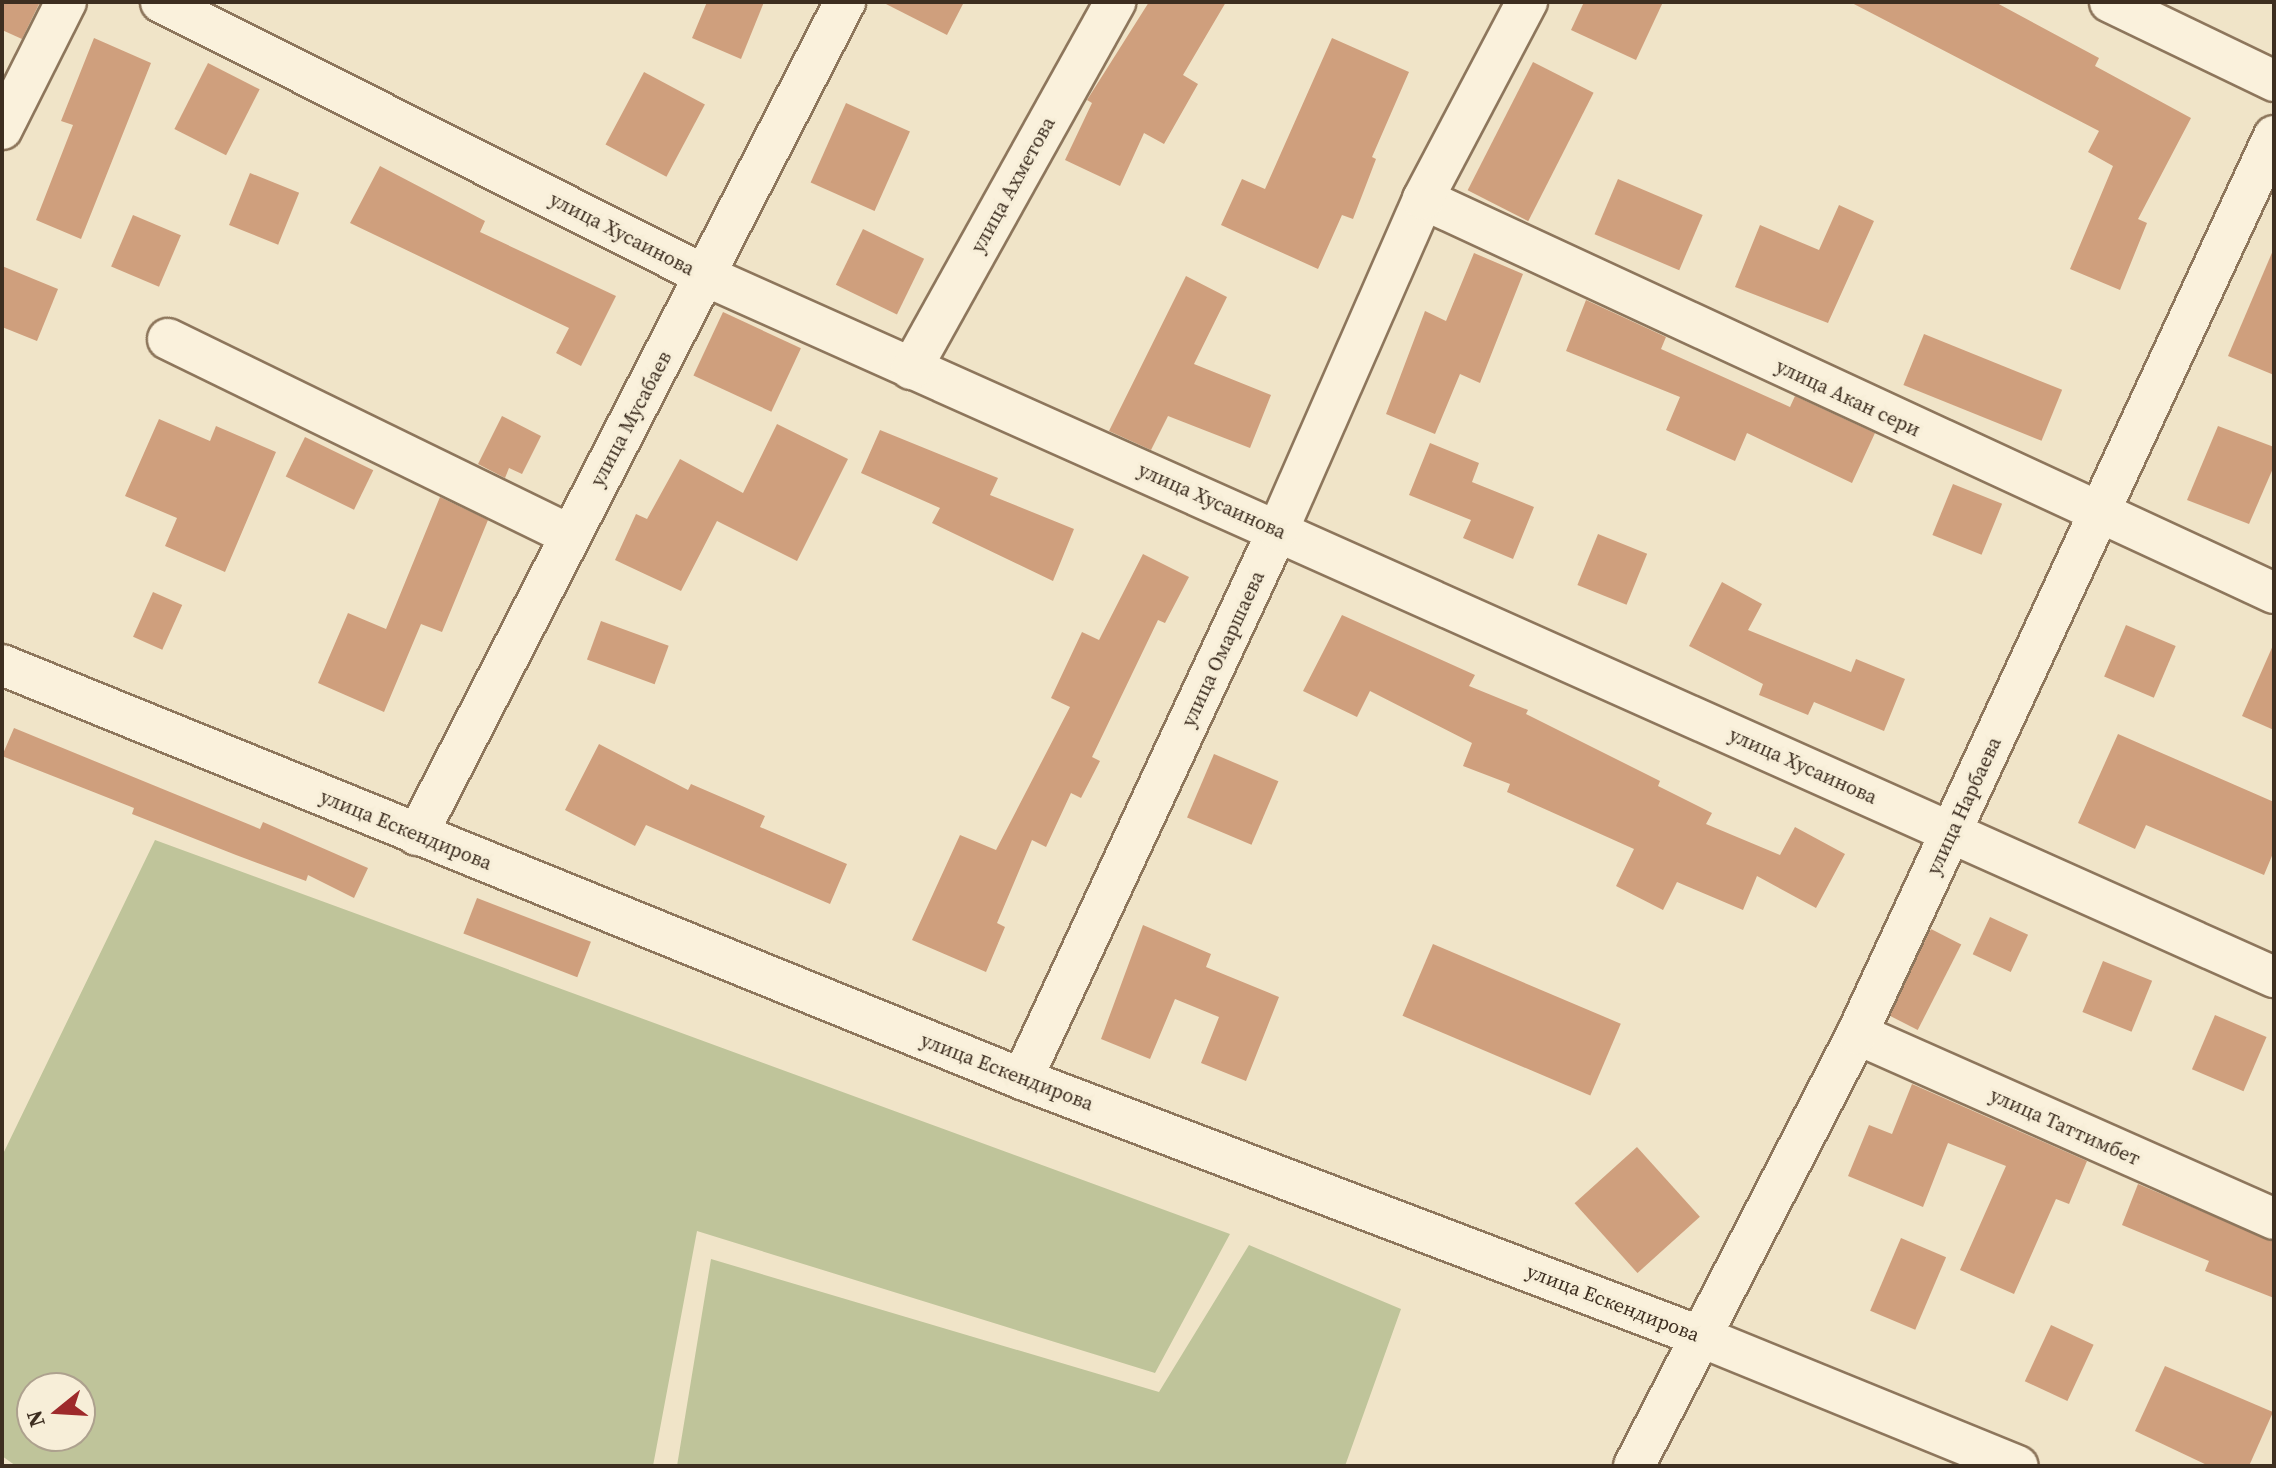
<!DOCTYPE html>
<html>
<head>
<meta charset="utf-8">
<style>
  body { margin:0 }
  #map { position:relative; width:2276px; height:1468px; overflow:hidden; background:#f0e4c8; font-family:"Source Serif 4",serif }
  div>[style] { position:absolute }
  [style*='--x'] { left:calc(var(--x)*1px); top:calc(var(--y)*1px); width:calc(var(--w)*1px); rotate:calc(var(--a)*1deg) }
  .cemetery>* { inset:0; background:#bfc49a }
  .building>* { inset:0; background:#cf9f7d; transform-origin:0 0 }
  .roads { filter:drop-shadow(2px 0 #8d765c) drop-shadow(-2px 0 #8d765c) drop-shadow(0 2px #8d765c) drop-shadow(0 -2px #8d765c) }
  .minor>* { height:40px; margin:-20px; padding:0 20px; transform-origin:20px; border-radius:20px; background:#faf1dc }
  span { translate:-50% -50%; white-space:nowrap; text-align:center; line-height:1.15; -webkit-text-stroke:6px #f7eed8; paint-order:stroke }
  .street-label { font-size:20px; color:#3d2e20 }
  .frame { position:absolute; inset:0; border:4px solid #3d2e20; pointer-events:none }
  .north { position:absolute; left:16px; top:1372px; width:80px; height:80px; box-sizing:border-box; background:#f7eed8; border:2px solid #ada18e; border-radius:50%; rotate:252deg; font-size:22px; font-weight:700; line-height:32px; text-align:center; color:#3d2e20 }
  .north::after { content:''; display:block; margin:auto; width:28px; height:36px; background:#9e2a2b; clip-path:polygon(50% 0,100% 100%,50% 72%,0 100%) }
</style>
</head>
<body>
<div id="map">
  <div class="cemetery">
    <div style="clip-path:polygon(evenodd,155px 840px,1230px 1234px,1155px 1373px,697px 1231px,653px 1466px,16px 1466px,2px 1456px,2px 1156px,155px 840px,32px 1388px,80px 1388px,80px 1436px,32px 1436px,32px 1388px)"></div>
    <div style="clip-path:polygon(1249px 1245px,1401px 1309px,1345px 1466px,677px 1466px,711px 1259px,1159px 1392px)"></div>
  </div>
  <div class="building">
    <div style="clip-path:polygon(2px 2px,40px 2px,22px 39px,2px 30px)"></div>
    <div style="clip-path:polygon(707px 2px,764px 2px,741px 59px,692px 38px)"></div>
    <div style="clip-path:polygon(882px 2px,964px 2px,947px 35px)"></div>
    <div style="clip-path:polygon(1149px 2px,1226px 2px,1183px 75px,1198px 84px,1164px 144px,1144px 133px,1120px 186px,1065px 160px,1092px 103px,1087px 100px)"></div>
    <div style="clip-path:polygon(1584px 2px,1663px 2px,1636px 60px,1571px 30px)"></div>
    <div style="clip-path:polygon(1850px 2px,1995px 2px,2099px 58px,2095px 66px,2191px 118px,2138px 219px,2147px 223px,2120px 290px,2070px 269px,2113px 166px,2088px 152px,2099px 131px)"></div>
    <div style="clip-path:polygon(94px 38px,151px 63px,81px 239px,36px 220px,73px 125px,61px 121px)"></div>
    <div style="clip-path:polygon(1332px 38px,1409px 72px,1372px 157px,1376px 159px,1353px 219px,1342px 215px,1318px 269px,1221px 225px,1242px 179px,1265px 189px)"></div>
    <div style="left:1533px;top:62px;width:68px;height:144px;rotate:27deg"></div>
    <div style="left:208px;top:63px;width:58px;height:74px;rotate:27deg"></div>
    <div style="left:644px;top:72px;width:69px;height:82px;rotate:28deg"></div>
    <div style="left:846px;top:103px;width:70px;height:87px;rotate:24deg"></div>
    <div style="clip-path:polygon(380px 166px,485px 221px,480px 232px,616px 296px,581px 366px,556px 353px,569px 328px,350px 223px)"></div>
    <div style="left:250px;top:173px;width:53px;height:56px;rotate:22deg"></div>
    <div style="left:1618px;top:179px;width:92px;height:60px;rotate:23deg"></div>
    <div style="clip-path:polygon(1839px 205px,1874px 221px,1828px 323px,1735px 287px,1760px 225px,1819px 250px)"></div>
    <div style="left:133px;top:215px;width:52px;height:56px;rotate:23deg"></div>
    <div style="left:863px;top:229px;width:68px;height:62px;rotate:26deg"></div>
    <div style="clip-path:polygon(2274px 248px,2274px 375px,2228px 356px)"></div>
    <div style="clip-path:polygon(1474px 253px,1523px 274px,1480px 383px,1460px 374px,1435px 434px,1386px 414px,1425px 311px,1446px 321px)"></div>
    <div style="clip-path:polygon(2px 266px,58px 289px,37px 341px,2px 327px)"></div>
    <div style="clip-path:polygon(1186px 276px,1227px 297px,1194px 364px,1271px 395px,1250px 448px,1168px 416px,1151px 450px,1109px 431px)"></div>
    <div style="clip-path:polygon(1586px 300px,1666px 337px,1661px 349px,1790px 407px,1795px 396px,1875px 433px,1852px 483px,1747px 433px,1735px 461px,1666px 430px,1680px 397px,1566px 351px)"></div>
    <div style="left:723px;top:312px;width:86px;height:70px;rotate:25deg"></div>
    <div style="left:1924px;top:334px;width:149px;height:55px;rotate:22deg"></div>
    <div style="clip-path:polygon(502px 416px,541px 436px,522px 474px,509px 468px,505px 478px,478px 464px)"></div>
    <div style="clip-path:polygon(159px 419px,210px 441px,216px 426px,276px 452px,225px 572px,165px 546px,177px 518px,125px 496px)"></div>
    <div style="clip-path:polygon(777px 424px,848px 459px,797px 561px,717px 521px,681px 591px,615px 560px,636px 514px,647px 519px,680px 459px,743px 493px)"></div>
    <div style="clip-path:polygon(2218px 426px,2274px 447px,2274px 466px,2249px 524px,2187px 500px)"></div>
    <div style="clip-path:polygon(880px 430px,998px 478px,990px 495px,1074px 529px,1053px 581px,932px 523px,940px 508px,861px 473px)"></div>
    <div style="left:305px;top:437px;width:76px;height:44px;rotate:26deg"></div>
    <div style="clip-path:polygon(1430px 443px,1479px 463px,1472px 482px,1534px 507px,1513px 559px,1463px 538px,1471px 520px,1409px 495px)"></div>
    <div style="left:1953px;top:484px;width:53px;height:55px;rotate:22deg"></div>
    <div style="clip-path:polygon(440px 497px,488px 520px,442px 632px,421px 624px,384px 712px,318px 683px,348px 613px,386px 629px)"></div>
    <div style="left:1598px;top:534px;width:53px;height:55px;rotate:22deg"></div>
    <div style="clip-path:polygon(1143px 554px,1189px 577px,1165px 623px,1158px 620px,1092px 757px,1100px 761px,1081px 798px,1071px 793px,1046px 847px,1032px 840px,997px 923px,1005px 927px,986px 972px,912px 940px,960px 835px,996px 850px,1070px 707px,1051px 698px,1082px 632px,1099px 640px)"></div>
    <div style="clip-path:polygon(1722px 582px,1762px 604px,1748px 630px,1851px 672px,1856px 659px,1905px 679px,1884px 731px,1814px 702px,1808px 715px,1759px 695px,1763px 684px,1689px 646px)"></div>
    <div style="left:153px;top:592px;width:32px;height:49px;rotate:24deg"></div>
    <div style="clip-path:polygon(1342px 615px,1475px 675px,1469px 686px,1528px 710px,1526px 714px,1660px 781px,1658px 786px,1712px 813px,1706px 824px,1780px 855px,1795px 827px,1845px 854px,1816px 908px,1757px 876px,1743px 910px,1677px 882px,1663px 910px,1616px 886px,1634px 849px,1507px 792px,1510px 784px,1463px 766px,1472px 743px,1370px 691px,1357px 717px,1303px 691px)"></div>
    <div style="left:601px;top:621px;width:72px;height:41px;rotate:20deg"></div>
    <div style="left:2126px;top:625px;width:54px;height:56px;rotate:23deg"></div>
    <div style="clip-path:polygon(2274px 643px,2274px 730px,2242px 716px)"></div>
    <div style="clip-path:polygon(14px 728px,260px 829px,263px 822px,368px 868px,354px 898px,308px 875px,306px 881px,236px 855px,132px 814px,134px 808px,2px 756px)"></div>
    <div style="clip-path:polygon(2118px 734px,2274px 802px,2274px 851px,2264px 875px,2146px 825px,2135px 849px,2078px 823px)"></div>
    <div style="clip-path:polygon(599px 744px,688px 790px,691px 784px,765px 816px,760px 827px,847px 864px,830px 904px,646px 825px,635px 846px,565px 810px)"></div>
    <div style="left:1214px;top:754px;width:70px;height:69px;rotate:23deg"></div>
    <div style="left:477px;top:898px;width:122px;height:38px;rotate:21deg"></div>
    <div style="left:1990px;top:917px;width:42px;height:41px;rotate:25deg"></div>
    <div style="clip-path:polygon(1143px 925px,1211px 954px,1206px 967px,1279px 997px,1246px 1081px,1201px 1063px,1219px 1017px,1175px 999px,1150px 1059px,1101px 1039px)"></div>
    <div style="left:1931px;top:929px;width:34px;height:96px;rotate:27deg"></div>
    <div style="left:1433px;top:944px;width:204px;height:78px;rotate:23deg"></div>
    <div style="left:2103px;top:961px;width:53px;height:55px;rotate:22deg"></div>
    <div style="left:2215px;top:1015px;width:56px;height:59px;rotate:23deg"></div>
    <div style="clip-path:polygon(1912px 1084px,2087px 1161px,2069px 1204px,2056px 1199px,2014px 1294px,1960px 1270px,2006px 1166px,1948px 1143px,1923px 1207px,1848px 1176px,1869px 1125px,1892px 1134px)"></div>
    <div style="left:1637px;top:1147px;width:94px;height:84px;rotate:48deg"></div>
    <div style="clip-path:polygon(2138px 1184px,2274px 1242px,2274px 1298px,2205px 1271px,2209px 1261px,2122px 1225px)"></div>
    <div style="left:1901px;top:1238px;width:49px;height:79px;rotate:23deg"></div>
    <div style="left:2051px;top:1325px;width:47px;height:62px;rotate:25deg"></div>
    <div style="clip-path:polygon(2165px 1366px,2273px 1412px,2249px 1466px,2209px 1466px,2135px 1431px)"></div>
  </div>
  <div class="roads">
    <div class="minor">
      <div style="--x:161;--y:2;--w:610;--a:26.69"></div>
      <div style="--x:706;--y:276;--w:1718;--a:24.09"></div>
      <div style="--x:2110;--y:2;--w:182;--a:25.7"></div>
      <div style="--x:2;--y:129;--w:142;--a:-63.3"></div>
      <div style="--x:1423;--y:199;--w:938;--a:24.84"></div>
      <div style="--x:168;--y:339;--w:447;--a:26"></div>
      <div style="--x:911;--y:369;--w:420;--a:-60.9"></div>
      <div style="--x:2;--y:665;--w:1101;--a:22.09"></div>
      <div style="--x:1022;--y:1079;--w:724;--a:20.79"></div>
      <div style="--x:1699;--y:1336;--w:344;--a:22.2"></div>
      <div style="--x:417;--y:835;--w:937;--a:-62.81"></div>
      <div style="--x:1857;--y:1034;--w:456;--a:23.9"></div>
      <div style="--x:1022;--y:1079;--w:606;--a:-65"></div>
      <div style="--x:1278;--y:530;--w:361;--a:-66.3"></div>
      <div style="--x:1423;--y:199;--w:223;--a:-62.2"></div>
      <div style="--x:1634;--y:1466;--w:486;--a:-62.7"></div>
      <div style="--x:1857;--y:1034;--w:990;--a:-65.09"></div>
    </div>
  </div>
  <div class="street-label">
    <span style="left:1013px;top:185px;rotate:-61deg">улица Ахметова</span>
    <span style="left:622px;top:234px;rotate:27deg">улица Хусаинова</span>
    <span style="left:1848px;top:398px;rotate:25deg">улица Акан сери</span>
    <span style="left:631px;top:419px;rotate:-62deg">улица Мусабаев</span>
    <span style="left:1212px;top:501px;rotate:24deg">улица Хусаинова</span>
    <span style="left:1223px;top:649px;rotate:-65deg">улица Омаршаева</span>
    <span style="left:1803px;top:766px;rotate:24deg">улица Хусаинова</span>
    <span style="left:1964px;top:806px;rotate:-65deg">улица Нарбаева</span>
    <span style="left:406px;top:830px;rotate:22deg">улица Ескендирова</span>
    <span style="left:1007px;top:1072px;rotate:21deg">улица Ескендирова</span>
    <span style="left:2065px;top:1127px;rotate:24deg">улица Таттимбет</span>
    <span style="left:1613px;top:1303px;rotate:21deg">улица Ескендирова</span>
  </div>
  <div class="frame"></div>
  <div class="north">N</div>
</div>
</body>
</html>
